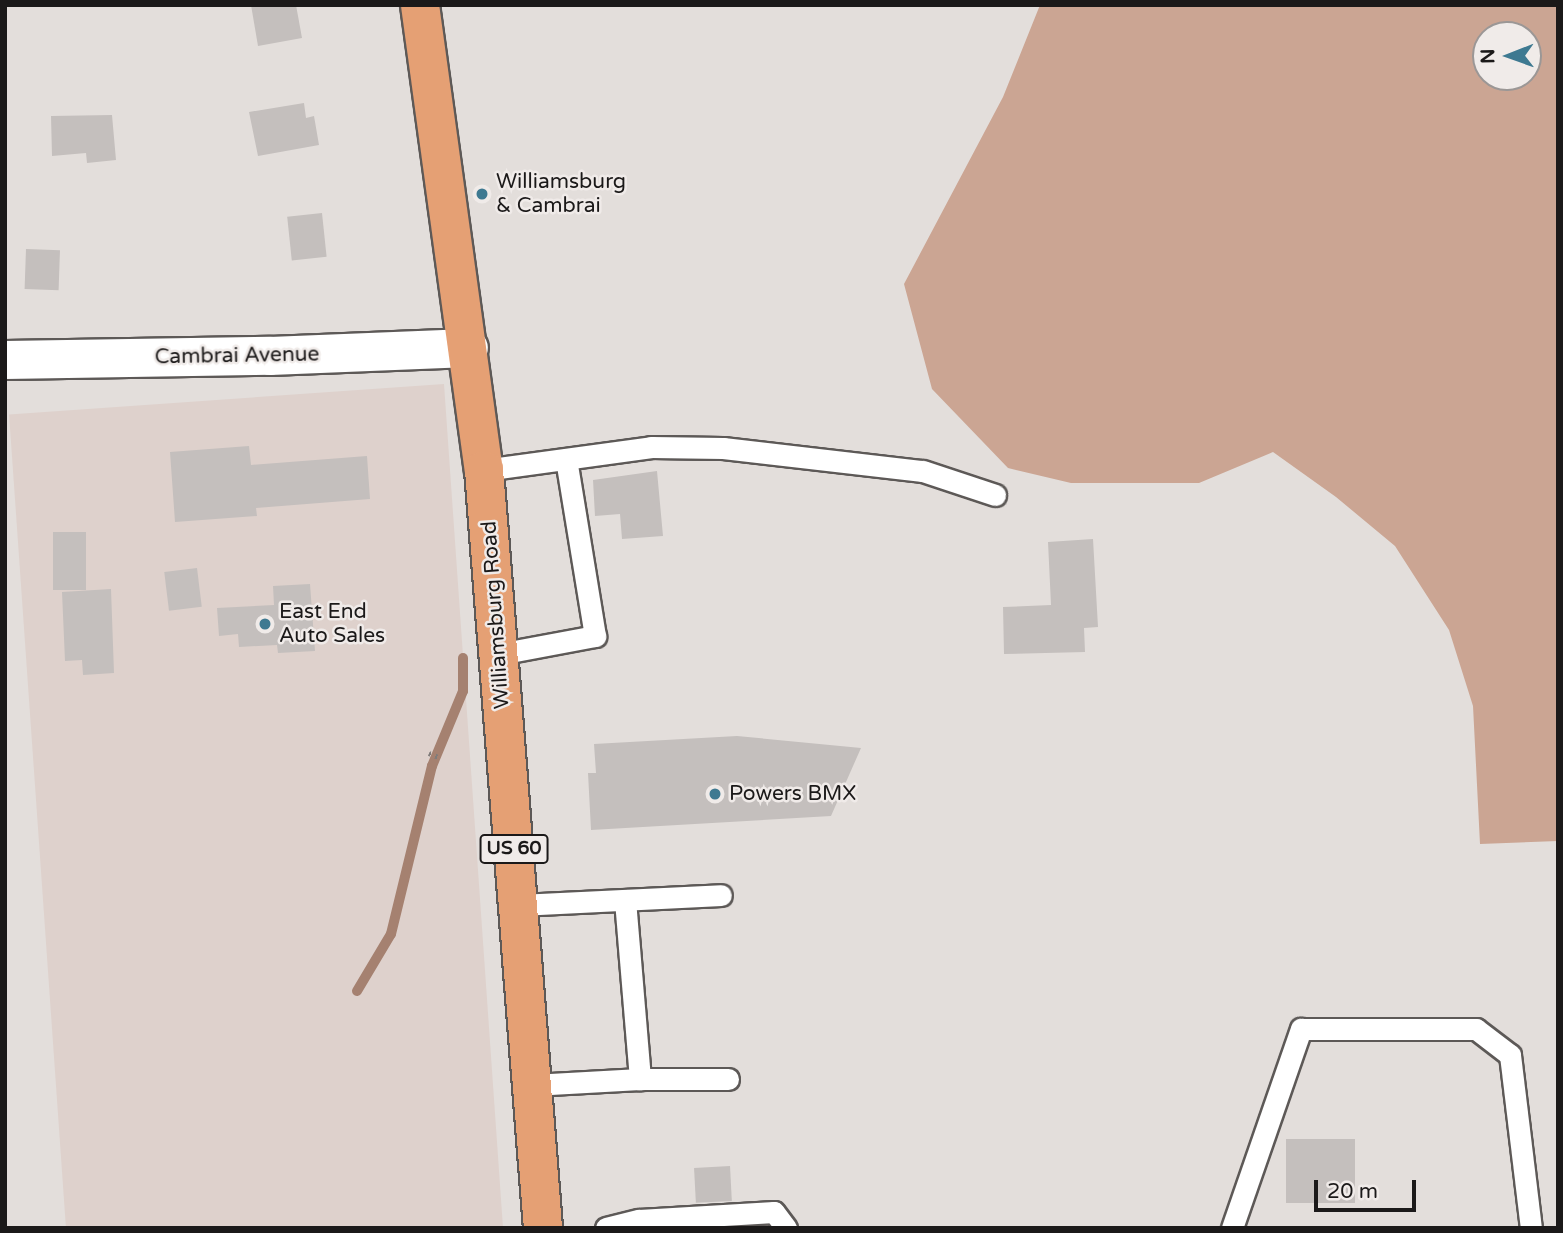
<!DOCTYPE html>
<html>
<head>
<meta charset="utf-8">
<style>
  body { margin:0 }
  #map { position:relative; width:1563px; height:1233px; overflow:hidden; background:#e3dedb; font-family:"Varela Round",sans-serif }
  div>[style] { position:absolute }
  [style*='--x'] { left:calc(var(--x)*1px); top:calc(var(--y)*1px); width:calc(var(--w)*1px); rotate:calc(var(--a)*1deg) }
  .built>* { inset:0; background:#ded1cc; transform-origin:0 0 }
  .forest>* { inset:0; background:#cba593 }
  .stream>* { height:10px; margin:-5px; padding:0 5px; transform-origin:5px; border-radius:5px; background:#a58170 }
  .building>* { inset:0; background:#c4bfbd; transform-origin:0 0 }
  .path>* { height:4.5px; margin-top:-2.25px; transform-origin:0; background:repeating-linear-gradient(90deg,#7f7c7a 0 2px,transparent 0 7px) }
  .roads { filter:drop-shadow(2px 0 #5d5957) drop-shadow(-2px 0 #5d5957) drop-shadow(0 2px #5d5957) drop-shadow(0 -2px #5d5957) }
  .lane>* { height:21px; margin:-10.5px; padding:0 10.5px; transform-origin:10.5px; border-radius:10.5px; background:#fff }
  .street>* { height:38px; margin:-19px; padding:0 19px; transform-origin:19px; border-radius:19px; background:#fff }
  .primary>* { height:38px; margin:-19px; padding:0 19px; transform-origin:19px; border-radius:19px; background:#e5a074 }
  .dots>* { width:19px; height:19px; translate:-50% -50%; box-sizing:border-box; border:4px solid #f0ebe9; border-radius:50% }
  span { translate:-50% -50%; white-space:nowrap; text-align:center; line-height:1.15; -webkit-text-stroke:5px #f0ebe9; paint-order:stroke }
  .shield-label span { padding:2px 5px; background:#f0ebe9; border:2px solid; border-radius:5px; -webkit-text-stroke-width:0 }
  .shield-label { font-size:19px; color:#1b1919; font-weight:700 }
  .poi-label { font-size:21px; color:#1b1919 }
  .left { translate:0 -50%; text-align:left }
  .street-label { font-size:21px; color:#1b1919 }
  .frame { position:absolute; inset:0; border:7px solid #1b1919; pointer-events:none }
  .north { position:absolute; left:1472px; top:21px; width:70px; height:70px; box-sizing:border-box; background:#f0ebe9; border:2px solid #9b9796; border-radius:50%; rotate:269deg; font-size:19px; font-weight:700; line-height:28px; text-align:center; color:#1b1919 }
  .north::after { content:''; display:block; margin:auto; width:24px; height:32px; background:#3e7991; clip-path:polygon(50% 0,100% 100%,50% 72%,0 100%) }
  .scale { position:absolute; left:1314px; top:1180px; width:102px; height:32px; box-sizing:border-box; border:4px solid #1b1919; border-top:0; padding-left:9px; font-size:21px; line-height:24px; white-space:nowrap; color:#1b1919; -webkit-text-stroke:5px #f0ebe9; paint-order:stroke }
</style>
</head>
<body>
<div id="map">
  <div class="built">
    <div style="left:444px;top:384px;width:846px;height:436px;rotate:86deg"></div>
  </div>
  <div class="forest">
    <div style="clip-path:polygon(evenodd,1040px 5px,1558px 5px,1558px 841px,1480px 844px,1473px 706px,1449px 630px,1395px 546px,1336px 497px,1273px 452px,1199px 483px,1071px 483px,1008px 468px,932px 389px,904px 284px,1003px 97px,1040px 5px,1486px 35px,1528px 35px,1528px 77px,1486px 77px,1486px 35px)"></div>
  </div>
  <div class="stream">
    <div style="--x:357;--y:991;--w:66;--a:-59.2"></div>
    <div style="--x:391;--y:934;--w:173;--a:-76.3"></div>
    <div style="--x:432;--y:766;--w:81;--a:-67.5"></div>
    <div style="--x:463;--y:691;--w:33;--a:-90"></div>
  </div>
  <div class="building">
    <div style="clip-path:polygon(251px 5px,296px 5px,302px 38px,258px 46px)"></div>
    <div style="clip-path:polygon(304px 103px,306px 118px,314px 116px,319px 145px,258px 156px,249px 112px)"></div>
    <div style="clip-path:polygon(112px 115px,116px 160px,87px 163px,86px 153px,52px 156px,51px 116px)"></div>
    <div style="left:322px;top:213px;width:44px;height:35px;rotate:84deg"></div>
    <div style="left:26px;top:249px;width:34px;height:40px;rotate:2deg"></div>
    <div style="clip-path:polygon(249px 446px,251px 465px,367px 456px,370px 499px,256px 508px,257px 516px,175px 522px,170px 452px)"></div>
    <div style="clip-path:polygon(657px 471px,663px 536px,622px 539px,620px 514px,595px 516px,593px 480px)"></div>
    <div style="left:53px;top:532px;width:33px;height:58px"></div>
    <div style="clip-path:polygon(1093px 539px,1098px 627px,1084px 628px,1085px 652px,1004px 654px,1003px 607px,1051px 605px,1048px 542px)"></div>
    <div style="left:197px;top:568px;width:39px;height:33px;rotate:83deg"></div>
    <div style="clip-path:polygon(310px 584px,315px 651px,278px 653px,277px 645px,239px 647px,238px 634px,219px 636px,217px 608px,274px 605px,273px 586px)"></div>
    <div style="clip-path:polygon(111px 589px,114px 673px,83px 675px,82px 660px,65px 661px,62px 592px)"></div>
    <div style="clip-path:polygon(737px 736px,861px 748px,831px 816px,591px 830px,588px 773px,596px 773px,594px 744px)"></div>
    <div style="left:1286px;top:1139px;width:69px;height:64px"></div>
    <div style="left:730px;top:1166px;width:35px;height:36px;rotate:87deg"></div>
  </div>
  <div class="path">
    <div style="--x:429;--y:753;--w:13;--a:23"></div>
  </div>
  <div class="roads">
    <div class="lane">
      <div style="--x:484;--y:470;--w:169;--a:-7.8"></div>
      <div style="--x:651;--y:447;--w:72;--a:0.8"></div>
      <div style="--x:723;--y:448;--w:201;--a:6.6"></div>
      <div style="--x:923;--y:471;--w:76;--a:18.4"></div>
      <div style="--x:499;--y:654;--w:98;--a:-10.6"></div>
      <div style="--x:595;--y:636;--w:179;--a:-99.3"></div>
      <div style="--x:625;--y:900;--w:180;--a:85.2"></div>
      <div style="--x:519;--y:905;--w:202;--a:-2.8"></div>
      <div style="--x:532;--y:1085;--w:108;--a:-3.2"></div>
      <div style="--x:640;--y:1079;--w:88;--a:0"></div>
      <div style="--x:606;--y:1228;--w:34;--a:-14"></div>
      <div style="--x:639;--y:1220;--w:135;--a:-3.4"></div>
      <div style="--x:774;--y:1212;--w:20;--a:53"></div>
      <div style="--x:1232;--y:1228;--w:211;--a:-70.9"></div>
      <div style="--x:1301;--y:1029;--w:175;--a:0"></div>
      <div style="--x:1476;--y:1029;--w:43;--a:37.4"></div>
      <div style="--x:1510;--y:1055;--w:174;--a:83.1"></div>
    </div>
    <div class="street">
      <div style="--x:5;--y:360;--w:265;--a:-0.9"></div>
      <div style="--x:270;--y:356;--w:199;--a:-2.3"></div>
    </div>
    <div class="primary">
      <div style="--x:420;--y:5;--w:469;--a:82.2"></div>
      <div style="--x:484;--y:470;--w:760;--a:85.55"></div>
    </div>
  </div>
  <div class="dots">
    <div style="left:482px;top:194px;background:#3e7991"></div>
    <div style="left:265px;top:624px;background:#3e7991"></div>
    <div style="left:715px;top:794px;background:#3e7991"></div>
  </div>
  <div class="shield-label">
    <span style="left:514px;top:849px">US 60</span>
  </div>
  <div class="poi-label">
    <span class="left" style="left:496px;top:194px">Williamsburg<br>&amp; Cambrai</span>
    <span class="left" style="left:279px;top:624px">East End<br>Auto Sales</span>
    <span class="left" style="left:729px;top:794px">Powers BMX</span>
  </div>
  <div class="street-label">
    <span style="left:237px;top:356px;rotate:-1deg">Cambrai Avenue</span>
    <span style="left:496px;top:615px;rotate:-94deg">Williamsburg Road</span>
  </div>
  <div class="frame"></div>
  <div class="north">N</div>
  <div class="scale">20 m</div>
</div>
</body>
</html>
